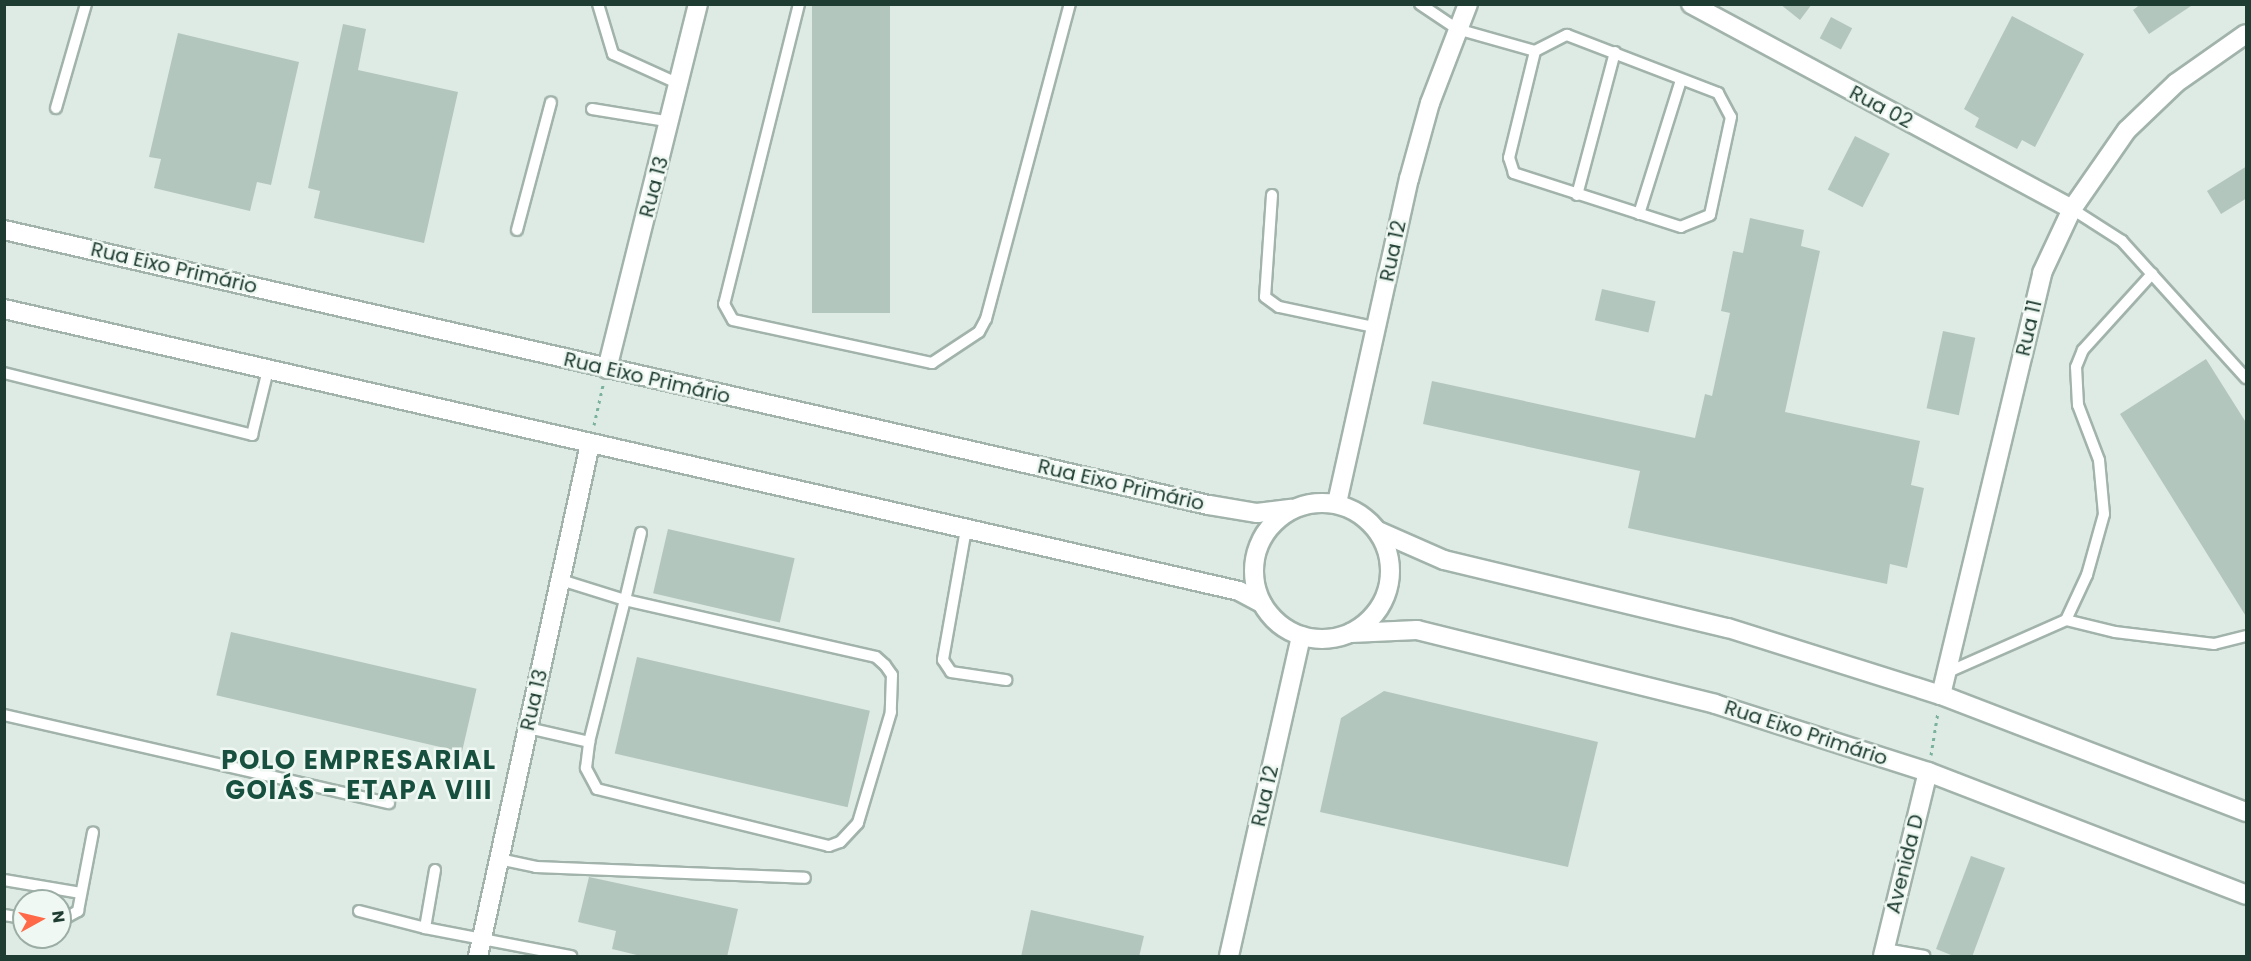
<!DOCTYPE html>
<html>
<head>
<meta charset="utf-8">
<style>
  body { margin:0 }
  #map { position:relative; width:2251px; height:961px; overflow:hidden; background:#deebe4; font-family:Poppins,sans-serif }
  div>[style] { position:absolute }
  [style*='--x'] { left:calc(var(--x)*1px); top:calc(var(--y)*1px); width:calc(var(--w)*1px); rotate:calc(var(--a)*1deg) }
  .building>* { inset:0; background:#b3c6bd; transform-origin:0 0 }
  .path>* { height:3px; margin-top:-1.5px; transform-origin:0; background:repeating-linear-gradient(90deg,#7bb29d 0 3px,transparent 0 7.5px) }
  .roads { filter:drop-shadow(2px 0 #a1b3ab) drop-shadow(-2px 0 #a1b3ab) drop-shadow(0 2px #a1b3ab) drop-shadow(0 -2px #a1b3ab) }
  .lane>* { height:10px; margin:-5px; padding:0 5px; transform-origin:5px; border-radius:5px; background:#fff }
  .street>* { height:18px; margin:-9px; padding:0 9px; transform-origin:9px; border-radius:9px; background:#fff }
  .secondary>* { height:18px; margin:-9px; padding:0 9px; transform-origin:9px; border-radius:9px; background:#fff }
  .secondary>.ring { margin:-9px; padding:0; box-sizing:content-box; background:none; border:18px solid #fff; border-radius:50% }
  span { translate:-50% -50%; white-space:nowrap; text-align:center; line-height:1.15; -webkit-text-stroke:5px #eff8f2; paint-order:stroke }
  .street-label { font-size:20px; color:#1e3c32 }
  .district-label { font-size:26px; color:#18503f; font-weight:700; letter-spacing:1.5px }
  .frame { position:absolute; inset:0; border:6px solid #1e3c32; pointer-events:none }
  .north { position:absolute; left:12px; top:889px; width:60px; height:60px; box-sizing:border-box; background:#eff8f2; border:2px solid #9bada5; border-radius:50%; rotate:82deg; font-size:16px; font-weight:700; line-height:24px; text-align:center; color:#1e3c32 }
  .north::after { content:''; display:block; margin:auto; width:21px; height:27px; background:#ff6948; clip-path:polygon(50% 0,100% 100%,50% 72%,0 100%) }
</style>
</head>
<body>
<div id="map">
  <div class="building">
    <div style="left:812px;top:4px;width:78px;height:309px"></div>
    <div style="clip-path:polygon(1780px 4px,1812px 4px,1800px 20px)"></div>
    <div style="clip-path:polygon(2141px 4px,2194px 4px,2149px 34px,2133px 10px)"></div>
    <div style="clip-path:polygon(2012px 16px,2084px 54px,2035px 147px,2022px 140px,2017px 149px,1975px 127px,1979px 118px,1964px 109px)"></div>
    <div style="left:1831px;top:17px;width:24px;height:24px;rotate:28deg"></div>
    <div style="clip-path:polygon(343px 24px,366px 29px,358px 70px,458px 92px,424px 243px,314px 218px,320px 191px,308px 188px)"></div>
    <div style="clip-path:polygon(178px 33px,299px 62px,271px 185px,257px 182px,250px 211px,154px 188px,161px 159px,149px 157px)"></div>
    <div style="left:1855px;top:136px;width:39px;height:60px;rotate:27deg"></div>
    <div style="clip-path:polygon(2247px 166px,2247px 198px,2221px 214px,2207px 191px)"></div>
    <div style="clip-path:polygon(1750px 218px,1804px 230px,1801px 246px,1820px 251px,1785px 412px,1920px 441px,1911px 485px,1924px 488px,1907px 568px,1890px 564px,1887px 584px,1628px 528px,1640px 471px,1423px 424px,1432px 381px,1695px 438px,1705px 394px,1712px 396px,1730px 313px,1721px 311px,1733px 251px,1743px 253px)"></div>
    <div style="left:1602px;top:289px;width:55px;height:32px;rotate:13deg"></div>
    <div style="left:1943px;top:331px;width:33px;height:79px;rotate:12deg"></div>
    <div style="clip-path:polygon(2206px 359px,2247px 424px,2247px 618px,2120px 414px)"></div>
    <div style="left:668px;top:529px;width:130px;height:66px;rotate:13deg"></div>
    <div style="left:231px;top:632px;width:252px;height:65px;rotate:13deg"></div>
    <div style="left:637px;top:657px;width:239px;height:99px;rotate:13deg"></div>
    <div style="clip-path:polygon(1384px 691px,1598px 742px,1568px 867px,1320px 812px,1341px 718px)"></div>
    <div style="clip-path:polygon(1971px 856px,2005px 868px,1972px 957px,1956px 957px,1936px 949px)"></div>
    <div style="clip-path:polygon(589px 877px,738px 909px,727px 957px,645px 957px,612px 949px,616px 931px,578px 922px)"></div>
    <div style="clip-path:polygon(1031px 910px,1144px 936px,1139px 957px,1021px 957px)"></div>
  </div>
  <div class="path">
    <div style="--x:594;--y:425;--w:41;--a:-77.3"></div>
    <div style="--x:1931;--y:755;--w:44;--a:-80.8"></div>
  </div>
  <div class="roads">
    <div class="lane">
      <div style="--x:598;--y:4;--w:52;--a:73.3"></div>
      <div style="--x:613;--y:54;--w:72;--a:24.4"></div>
      <div style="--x:799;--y:4;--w:309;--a:104"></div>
      <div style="--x:724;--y:304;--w:18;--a:61"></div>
      <div style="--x:733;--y:320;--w:204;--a:12.2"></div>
      <div style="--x:932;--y:363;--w:56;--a:-33.4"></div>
      <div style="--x:979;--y:332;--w:15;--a:-62"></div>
      <div style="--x:986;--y:319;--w:326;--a:-75.1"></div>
      <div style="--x:1420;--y:4;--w:45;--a:34"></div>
      <div style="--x:1457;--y:29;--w:81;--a:15.8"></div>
      <div style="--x:1567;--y:35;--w:162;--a:21"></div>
      <div style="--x:1718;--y:93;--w:27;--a:62"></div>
      <div style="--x:1731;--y:117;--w:100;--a:102.1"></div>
      <div style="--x:1710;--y:215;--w:31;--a:158"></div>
      <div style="--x:1681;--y:227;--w:176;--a:-162.1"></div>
      <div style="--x:1514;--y:173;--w:16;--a:-108"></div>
      <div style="--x:1509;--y:158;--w:110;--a:-76.3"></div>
      <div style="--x:1535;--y:51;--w:36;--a:-27"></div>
      <div style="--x:56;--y:108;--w:108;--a:-73.9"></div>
      <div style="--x:592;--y:109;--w:80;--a:9.3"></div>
      <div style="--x:1272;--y:195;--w:102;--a:93.9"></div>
      <div style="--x:1265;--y:297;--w:17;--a:36"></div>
      <div style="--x:1279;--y:307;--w:102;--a:11.9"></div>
      <div style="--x:1577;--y:195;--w:148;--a:-75.1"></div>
      <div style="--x:2072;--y:209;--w:59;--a:32.6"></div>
      <div style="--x:2122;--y:241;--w:185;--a:47.9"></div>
      <div style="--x:1639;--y:214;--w:140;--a:-72.6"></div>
      <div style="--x:517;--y:230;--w:132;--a:-75.1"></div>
      <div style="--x:4;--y:373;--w:256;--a:14"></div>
      <div style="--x:252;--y:435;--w:67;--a:-76.2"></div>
      <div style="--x:966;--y:529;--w:133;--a:100"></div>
      <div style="--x:943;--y:660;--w:14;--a:56"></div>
      <div style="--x:951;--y:672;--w:56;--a:8.3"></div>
      <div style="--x:561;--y:580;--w:67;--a:17.4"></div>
      <div style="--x:625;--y:600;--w:257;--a:12.8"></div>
      <div style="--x:876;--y:657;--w:12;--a:42"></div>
      <div style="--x:885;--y:665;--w:12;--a:55"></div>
      <div style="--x:892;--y:675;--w:37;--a:92"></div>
      <div style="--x:891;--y:712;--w:116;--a:106.6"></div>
      <div style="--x:858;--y:823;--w:26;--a:133"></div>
      <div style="--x:840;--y:842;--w:12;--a:160"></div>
      <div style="--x:829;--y:846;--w:239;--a:-166.2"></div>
      <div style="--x:597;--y:789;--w:24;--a:-118"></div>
      <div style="--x:586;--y:768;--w:26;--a:-83"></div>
      <div style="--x:589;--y:742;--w:146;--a:-75.8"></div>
      <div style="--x:625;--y:600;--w:69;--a:-76.6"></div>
      <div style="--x:2066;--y:620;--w:50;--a:-65"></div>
      <div style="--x:2087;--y:575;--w:63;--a:-74.4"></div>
      <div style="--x:2104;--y:514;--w:54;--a:-95.3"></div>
      <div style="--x:2099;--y:460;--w:59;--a:-110.9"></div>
      <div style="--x:2078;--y:405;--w:38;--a:-93"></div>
      <div style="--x:2076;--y:367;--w:18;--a:-68"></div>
      <div style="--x:2083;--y:350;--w:103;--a:-47.8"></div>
      <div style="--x:1946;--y:673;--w:131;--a:-23.8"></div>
      <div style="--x:2066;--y:620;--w:50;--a:13.8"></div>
      <div style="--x:2115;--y:632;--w:100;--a:6.9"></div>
      <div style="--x:2214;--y:644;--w:33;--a:-14"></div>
      <div style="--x:4;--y:715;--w:395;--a:12.9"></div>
      <div style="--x:528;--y:728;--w:63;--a:12.9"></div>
      <div style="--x:499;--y:859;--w:38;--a:12"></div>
      <div style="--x:536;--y:867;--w:269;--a:2.3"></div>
      <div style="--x:435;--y:870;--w:59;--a:99.8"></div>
      <div style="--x:425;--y:928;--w:149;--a:10.9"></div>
      <div style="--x:4;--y:880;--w:78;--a:9.6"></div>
      <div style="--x:359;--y:911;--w:68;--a:14.4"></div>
      <div style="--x:4;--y:915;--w:20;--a:9"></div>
      <div style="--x:60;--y:921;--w:21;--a:-29"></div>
      <div style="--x:78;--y:911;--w:80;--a:-79.2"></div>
      <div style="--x:1885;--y:949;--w:40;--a:10"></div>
    </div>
    <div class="street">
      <div style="--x:1691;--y:4;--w:433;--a:28.3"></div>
      <div style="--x:607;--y:369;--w:376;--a:-76"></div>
      <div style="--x:1337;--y:503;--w:332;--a:-77.5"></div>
      <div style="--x:1409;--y:179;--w:79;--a:-74.6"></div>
      <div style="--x:1430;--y:103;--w:106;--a:-69"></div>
      <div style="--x:1941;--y:695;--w:434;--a:-76.5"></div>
      <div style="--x:2042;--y:273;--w:71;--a:-64.9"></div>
      <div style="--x:2072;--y:209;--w:96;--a:-55.2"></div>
      <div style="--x:2127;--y:130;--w:68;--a:-43.8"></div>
      <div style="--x:2176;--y:83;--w:85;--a:-35"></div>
      <div style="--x:478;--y:956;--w:524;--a:-77.66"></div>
      <div style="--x:1229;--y:956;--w:328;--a:-77.3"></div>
      <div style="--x:1883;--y:956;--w:189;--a:-76.3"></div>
    </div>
    <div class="secondary">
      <div style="--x:4;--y:230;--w:1236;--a:12.86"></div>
      <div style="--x:1209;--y:505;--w:49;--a:9.5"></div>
      <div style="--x:1257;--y:513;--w:35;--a:-7"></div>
      <div style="--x:4;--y:309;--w:1267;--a:12.86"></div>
      <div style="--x:1239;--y:591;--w:26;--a:28"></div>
      <div class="ring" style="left:1254px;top:503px;width:118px;height:118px"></div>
      <div style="--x:1378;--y:531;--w:72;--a:23.7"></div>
      <div style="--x:1444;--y:560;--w:292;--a:13.5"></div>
      <div style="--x:1728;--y:628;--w:223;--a:17.5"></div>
      <div style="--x:1941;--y:695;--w:327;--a:21"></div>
      <div style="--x:1351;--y:633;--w:66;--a:-2.6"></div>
      <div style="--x:1417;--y:630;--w:307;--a:13.9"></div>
      <div style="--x:1715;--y:704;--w:224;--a:17.7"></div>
      <div style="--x:1928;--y:772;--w:341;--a:21.1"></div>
    </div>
  </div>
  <div class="street-label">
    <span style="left:1881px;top:107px;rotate:28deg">Rua 02</span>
    <span style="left:654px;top:187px;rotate:-75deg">Rua 13</span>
    <span style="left:1393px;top:251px;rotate:-78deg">Rua 12</span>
    <span style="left:174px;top:268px;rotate:13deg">Rua Eixo Primário</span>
    <span style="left:2029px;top:328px;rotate:-77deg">Rua 11</span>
    <span style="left:647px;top:378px;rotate:13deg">Rua Eixo Primário</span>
    <span style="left:1121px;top:485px;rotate:13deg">Rua Eixo Primário</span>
    <span style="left:534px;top:700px;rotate:-77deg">Rua 13</span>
    <span style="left:1806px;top:733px;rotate:18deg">Rua Eixo Primário</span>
    <span style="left:1265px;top:796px;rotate:-77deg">Rua 12</span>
    <span style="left:1905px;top:864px;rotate:-76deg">Avenida D</span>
  </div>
  <div class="district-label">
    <span style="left:359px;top:776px">POLO EMPRESARIAL<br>GOIÁS - ETAPA VIII</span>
  </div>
  <div class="frame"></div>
  <div class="north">N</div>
</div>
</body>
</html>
